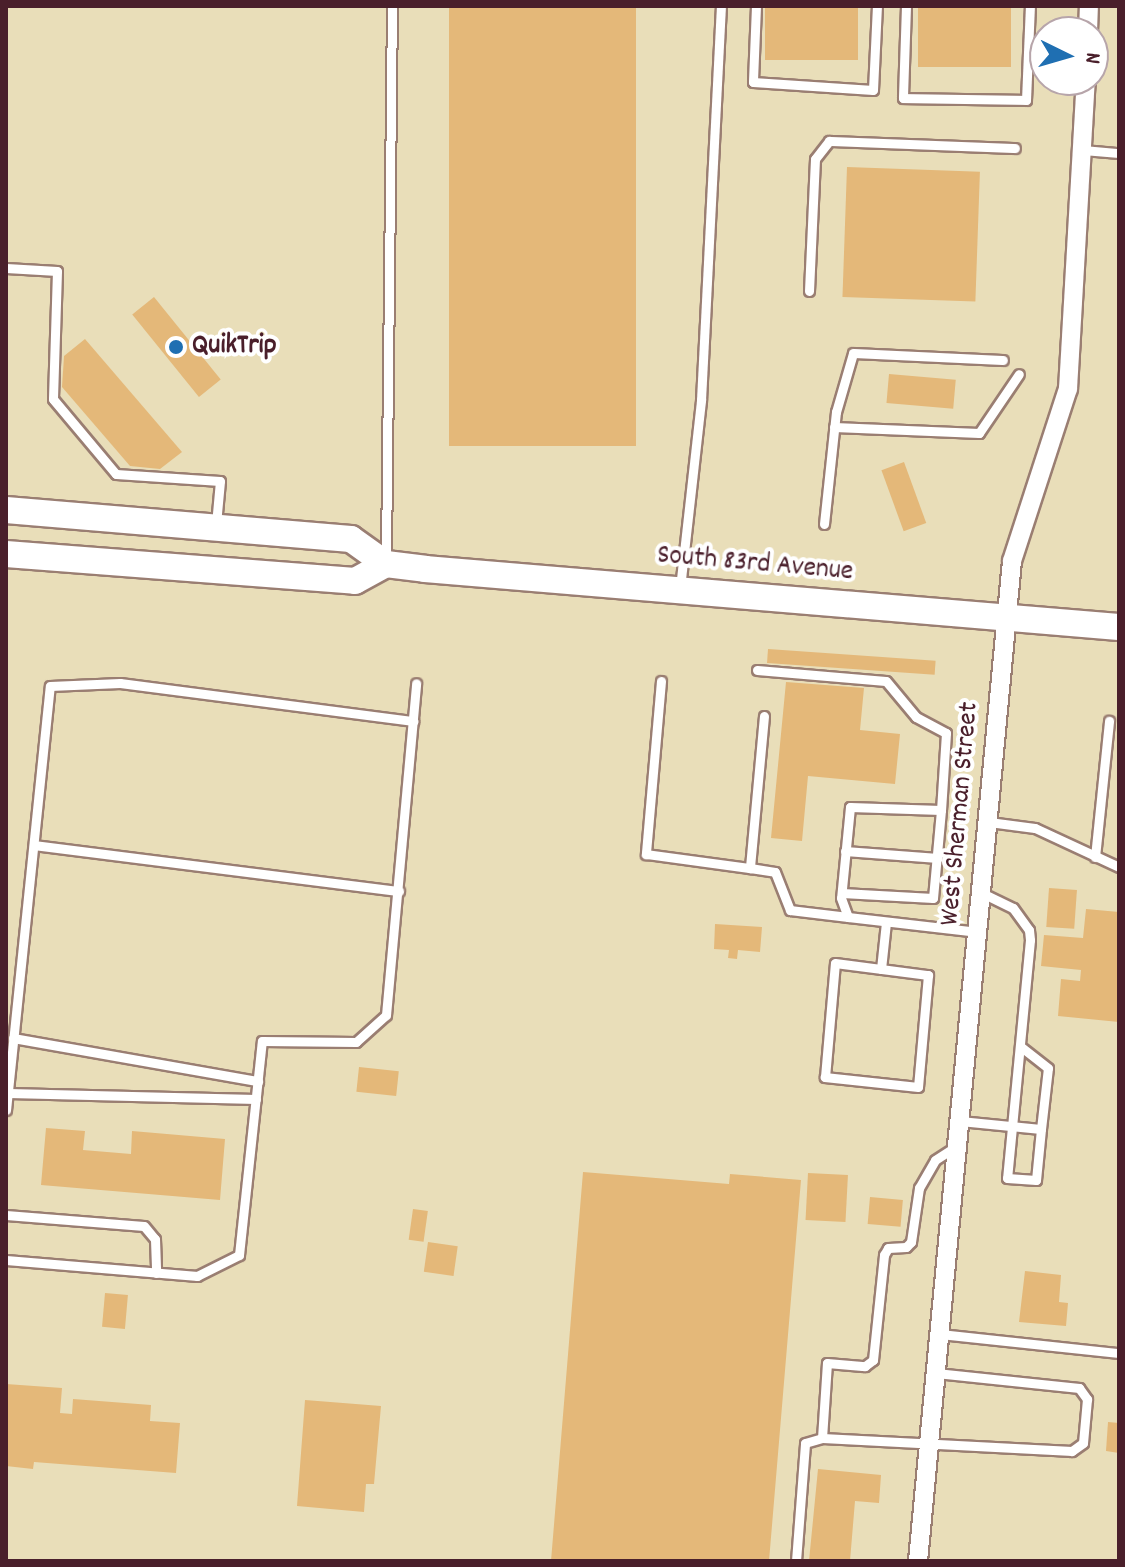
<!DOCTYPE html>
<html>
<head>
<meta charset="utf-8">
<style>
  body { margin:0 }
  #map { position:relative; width:1125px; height:1567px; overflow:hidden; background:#e9deb9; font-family:Dekko,sans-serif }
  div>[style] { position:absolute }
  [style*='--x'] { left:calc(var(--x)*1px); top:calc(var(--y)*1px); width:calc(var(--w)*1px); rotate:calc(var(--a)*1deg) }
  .building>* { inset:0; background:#e4b879; transform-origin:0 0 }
  .roads { filter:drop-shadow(2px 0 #9a7e72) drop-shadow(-2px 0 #9a7e72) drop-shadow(0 2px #9a7e72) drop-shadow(0 -2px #9a7e72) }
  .lane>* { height:9px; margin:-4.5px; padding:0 4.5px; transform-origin:4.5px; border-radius:4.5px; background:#fff }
  .street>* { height:18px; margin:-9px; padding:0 9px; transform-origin:9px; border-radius:9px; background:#fff }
  .secondary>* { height:26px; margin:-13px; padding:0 13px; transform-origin:13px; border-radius:13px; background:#fff }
  .dots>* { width:22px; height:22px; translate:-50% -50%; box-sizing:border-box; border:4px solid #fff; border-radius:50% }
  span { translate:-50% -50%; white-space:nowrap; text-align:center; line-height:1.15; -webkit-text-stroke:8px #fff; paint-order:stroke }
  .poi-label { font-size:28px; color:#4a1f2b; font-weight:700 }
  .left { translate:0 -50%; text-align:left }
  .street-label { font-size:28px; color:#4a1f2b }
  .frame { position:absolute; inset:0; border:8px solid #4a1f2b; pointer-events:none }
  .north { position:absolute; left:1029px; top:16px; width:80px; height:80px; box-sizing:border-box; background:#fff; border:2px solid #b7a5aa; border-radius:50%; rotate:95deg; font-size:22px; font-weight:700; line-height:32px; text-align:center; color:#4a1f2b }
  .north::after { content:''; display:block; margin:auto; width:28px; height:36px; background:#1f6fb2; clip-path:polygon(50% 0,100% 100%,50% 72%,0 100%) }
</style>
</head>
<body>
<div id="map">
  <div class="building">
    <div style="left:449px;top:6px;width:187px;height:440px"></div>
    <div style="left:765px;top:6px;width:93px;height:54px"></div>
    <div style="left:918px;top:6px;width:93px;height:61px"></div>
    <div style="left:847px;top:167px;width:133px;height:130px;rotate:2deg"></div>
    <div style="left:154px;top:297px;width:106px;height:28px;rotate:51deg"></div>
    <div style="clip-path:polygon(85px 339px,182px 452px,160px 469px,130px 466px,62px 387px,64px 356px)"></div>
    <div style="left:889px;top:374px;width:67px;height:29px;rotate:5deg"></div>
    <div style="left:904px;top:462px;width:65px;height:24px;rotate:70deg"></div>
    <div style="left:768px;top:649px;width:168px;height:14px;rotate:4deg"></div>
    <div style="clip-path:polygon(786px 682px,864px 688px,860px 730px,900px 734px,895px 784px,808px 776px,802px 841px,771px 838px)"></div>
    <div style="left:1049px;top:888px;width:28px;height:39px;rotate:4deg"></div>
    <div style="clip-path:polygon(1086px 909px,1119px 912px,1119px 1022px,1058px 1016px,1061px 979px,1080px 981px,1081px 970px,1041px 966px,1044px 935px,1083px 938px)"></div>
    <div style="clip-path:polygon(715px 924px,762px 927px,760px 952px,738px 950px,737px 959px,728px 958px,729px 950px,714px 949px)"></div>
    <div style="left:359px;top:1067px;width:40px;height:25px;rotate:6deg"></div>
    <div style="clip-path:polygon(46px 1128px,85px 1131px,83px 1150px,131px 1154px,132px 1131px,225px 1139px,220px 1200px,41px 1185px)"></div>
    <div style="clip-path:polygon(583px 1172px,729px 1184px,730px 1174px,801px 1180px,769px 1561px,551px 1561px)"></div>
    <div style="left:808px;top:1173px;width:40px;height:47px;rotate:3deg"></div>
    <div style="left:870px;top:1197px;width:33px;height:27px;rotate:5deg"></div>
    <div style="left:413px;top:1209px;width:15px;height:31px;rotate:8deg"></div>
    <div style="left:428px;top:1242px;width:30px;height:30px;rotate:8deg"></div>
    <div style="clip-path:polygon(1025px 1271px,1061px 1275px,1059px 1302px,1068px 1303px,1066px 1326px,1019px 1322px)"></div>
    <div style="left:105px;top:1293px;width:23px;height:34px;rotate:5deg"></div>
    <div style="clip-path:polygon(6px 1384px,62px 1388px,60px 1413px,72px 1414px,73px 1399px,151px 1405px,150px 1421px,180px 1423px,176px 1473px,34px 1462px,33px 1469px,6px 1466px)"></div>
    <div style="clip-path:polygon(305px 1400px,381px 1406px,374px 1484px,366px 1484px,364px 1512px,297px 1506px)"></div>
    <div style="clip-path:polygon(1108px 1422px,1119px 1423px,1119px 1453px,1106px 1451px)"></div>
    <div style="clip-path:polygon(818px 1469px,881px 1475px,879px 1503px,855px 1501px,850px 1561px,809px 1561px)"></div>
  </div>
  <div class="roads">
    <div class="lane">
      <div style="--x:756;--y:6;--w:76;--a:92.3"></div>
      <div style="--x:753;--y:82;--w:120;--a:3.8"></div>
      <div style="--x:873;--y:90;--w:84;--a:-87.3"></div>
      <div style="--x:906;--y:6;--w:92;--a:91.9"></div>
      <div style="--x:903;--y:98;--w:123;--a:0.9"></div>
      <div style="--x:1026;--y:100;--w:94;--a:-87.6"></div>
      <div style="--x:1083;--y:150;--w:36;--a:5"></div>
      <div style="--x:6;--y:268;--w:51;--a:3.4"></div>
      <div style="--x:57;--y:271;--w:128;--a:91.8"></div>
      <div style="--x:53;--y:399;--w:98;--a:50"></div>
      <div style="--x:116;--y:474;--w:104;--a:3.9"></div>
      <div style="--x:220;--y:481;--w:43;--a:95.3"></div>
      <div style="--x:809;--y:291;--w:132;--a:-87.4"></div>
      <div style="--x:815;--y:159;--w:23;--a:-52"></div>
      <div style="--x:829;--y:141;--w:186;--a:2.2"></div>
      <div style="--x:834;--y:427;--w:145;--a:2.4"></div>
      <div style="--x:979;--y:433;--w:71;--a:-55.9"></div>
      <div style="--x:824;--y:524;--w:113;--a:-83.9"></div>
      <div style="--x:836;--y:412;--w:61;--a:-73.9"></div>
      <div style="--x:853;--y:353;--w:150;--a:2.7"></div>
      <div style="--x:386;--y:558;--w:552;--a:-89.38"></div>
      <div style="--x:680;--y:588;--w:189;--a:-83.6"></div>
      <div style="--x:701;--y:400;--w:395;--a:-87.1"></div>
      <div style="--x:757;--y:670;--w:129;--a:4.9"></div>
      <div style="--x:886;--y:681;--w:47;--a:50.2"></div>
      <div style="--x:916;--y:717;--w:34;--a:28"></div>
      <div style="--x:946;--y:733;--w:77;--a:93.7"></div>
      <div style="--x:941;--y:810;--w:91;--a:-178.1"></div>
      <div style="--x:850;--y:807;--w:91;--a:95.6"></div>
      <div style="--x:841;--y:898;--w:20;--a:70"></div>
      <div style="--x:848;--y:917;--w:131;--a:6.6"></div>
      <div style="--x:661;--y:681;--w:174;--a:95"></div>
      <div style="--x:646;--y:854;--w:105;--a:7.7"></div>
      <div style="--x:764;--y:716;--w:153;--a:95.3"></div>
      <div style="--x:750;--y:868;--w:25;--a:9"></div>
      <div style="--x:775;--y:872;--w:41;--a:68.5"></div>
      <div style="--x:790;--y:910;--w:58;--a:6.9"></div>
      <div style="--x:989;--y:822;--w:46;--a:7.4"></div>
      <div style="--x:1035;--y:828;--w:93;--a:24.9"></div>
      <div style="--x:34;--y:845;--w:368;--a:7.2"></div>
      <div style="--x:845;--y:851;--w:93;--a:4.3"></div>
      <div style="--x:1095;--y:857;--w:137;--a:-84.1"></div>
      <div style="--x:842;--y:893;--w:91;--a:3.1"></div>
      <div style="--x:933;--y:898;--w:88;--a:-84.8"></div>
      <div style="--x:982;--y:893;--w:34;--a:26"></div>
      <div style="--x:1013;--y:908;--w:27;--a:54"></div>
      <div style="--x:1029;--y:930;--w:10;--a:84"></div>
      <div style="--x:1030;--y:940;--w:239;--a:95.5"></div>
      <div style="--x:1007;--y:1178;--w:29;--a:4"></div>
      <div style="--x:1036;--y:1180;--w:51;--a:-84.4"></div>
      <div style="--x:835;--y:963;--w:94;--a:7.4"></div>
      <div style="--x:928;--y:975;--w:112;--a:95.1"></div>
      <div style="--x:918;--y:1087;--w:94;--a:-173.9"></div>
      <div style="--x:825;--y:1077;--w:114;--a:-85"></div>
      <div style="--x:881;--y:969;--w:47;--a:-83.9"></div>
      <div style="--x:13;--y:1038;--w:249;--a:10"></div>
      <div style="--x:8;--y:1093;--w:248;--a:1.4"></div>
      <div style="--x:6;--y:1110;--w:426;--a:-84.1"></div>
      <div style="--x:50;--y:686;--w:70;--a:-2.5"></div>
      <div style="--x:120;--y:683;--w:296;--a:7.4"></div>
      <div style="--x:960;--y:1121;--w:81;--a:5.6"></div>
      <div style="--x:1041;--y:1129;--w:61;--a:-83.5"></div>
      <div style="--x:1048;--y:1068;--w:34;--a:-142"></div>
      <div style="--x:6;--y:1215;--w:138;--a:4.6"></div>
      <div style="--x:144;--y:1226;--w:17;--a:50"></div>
      <div style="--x:155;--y:1239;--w:34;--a:88"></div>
      <div style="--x:6;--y:1260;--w:192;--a:4.8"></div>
      <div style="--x:197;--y:1276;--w:47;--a:-26.6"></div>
      <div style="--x:239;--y:1255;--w:215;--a:-83.9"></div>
      <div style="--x:262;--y:1041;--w:94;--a:0.6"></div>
      <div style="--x:356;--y:1042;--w:40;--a:-42"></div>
      <div style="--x:386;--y:1015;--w:333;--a:-84.8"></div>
      <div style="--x:940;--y:1334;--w:180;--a:6.1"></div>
      <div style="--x:936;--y:1373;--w:144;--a:6"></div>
      <div style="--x:1079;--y:1388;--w:14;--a:54"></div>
      <div style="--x:1087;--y:1399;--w:44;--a:95.2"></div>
      <div style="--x:1083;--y:1443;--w:14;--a:144"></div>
      <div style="--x:1072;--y:1451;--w:250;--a:-177"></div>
      <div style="--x:822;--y:1438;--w:75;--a:-86.2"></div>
      <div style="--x:827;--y:1363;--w:38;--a:5"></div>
      <div style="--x:865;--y:1366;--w:10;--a:-37"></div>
      <div style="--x:873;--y:1360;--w:106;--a:-84"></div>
      <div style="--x:884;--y:1255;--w:8;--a:-60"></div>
      <div style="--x:888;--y:1248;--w:18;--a:-3"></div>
      <div style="--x:906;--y:1247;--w:7;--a:-45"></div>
      <div style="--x:911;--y:1242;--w:55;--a:-81.6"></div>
      <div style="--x:919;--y:1188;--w:32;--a:-60"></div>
      <div style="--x:935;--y:1160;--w:24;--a:-33"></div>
      <div style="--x:796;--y:1561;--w:118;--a:-85.6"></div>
      <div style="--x:805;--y:1443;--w:18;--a:-16"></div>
    </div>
    <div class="street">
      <div style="--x:1088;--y:32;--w:26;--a:-88"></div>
      <div style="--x:918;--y:1561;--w:1004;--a:-84.63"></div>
      <div style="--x:1012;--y:561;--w:181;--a:-72"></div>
      <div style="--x:1068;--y:389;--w:310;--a:-86.7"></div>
    </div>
    <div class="secondary">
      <div style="--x:6;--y:510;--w:346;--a:4.8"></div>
      <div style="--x:351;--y:539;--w:43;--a:35.5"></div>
      <div style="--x:386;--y:564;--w:39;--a:7"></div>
      <div style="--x:425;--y:569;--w:696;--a:4.78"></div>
      <div style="--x:6;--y:554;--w:350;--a:4.4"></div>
      <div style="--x:355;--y:581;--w:35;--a:-29"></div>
    </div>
  </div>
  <div class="dots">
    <div style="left:176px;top:347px;background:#1f6fb2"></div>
  </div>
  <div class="poi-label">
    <span class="left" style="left:192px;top:347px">QuikTrip</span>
  </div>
  <div class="street-label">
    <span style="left:755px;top:565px;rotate:5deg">South 83rd Avenue</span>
    <span style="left:961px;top:814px;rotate:-85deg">West Sherman Street</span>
  </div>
  <div class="frame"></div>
  <div class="north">N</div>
</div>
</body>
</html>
